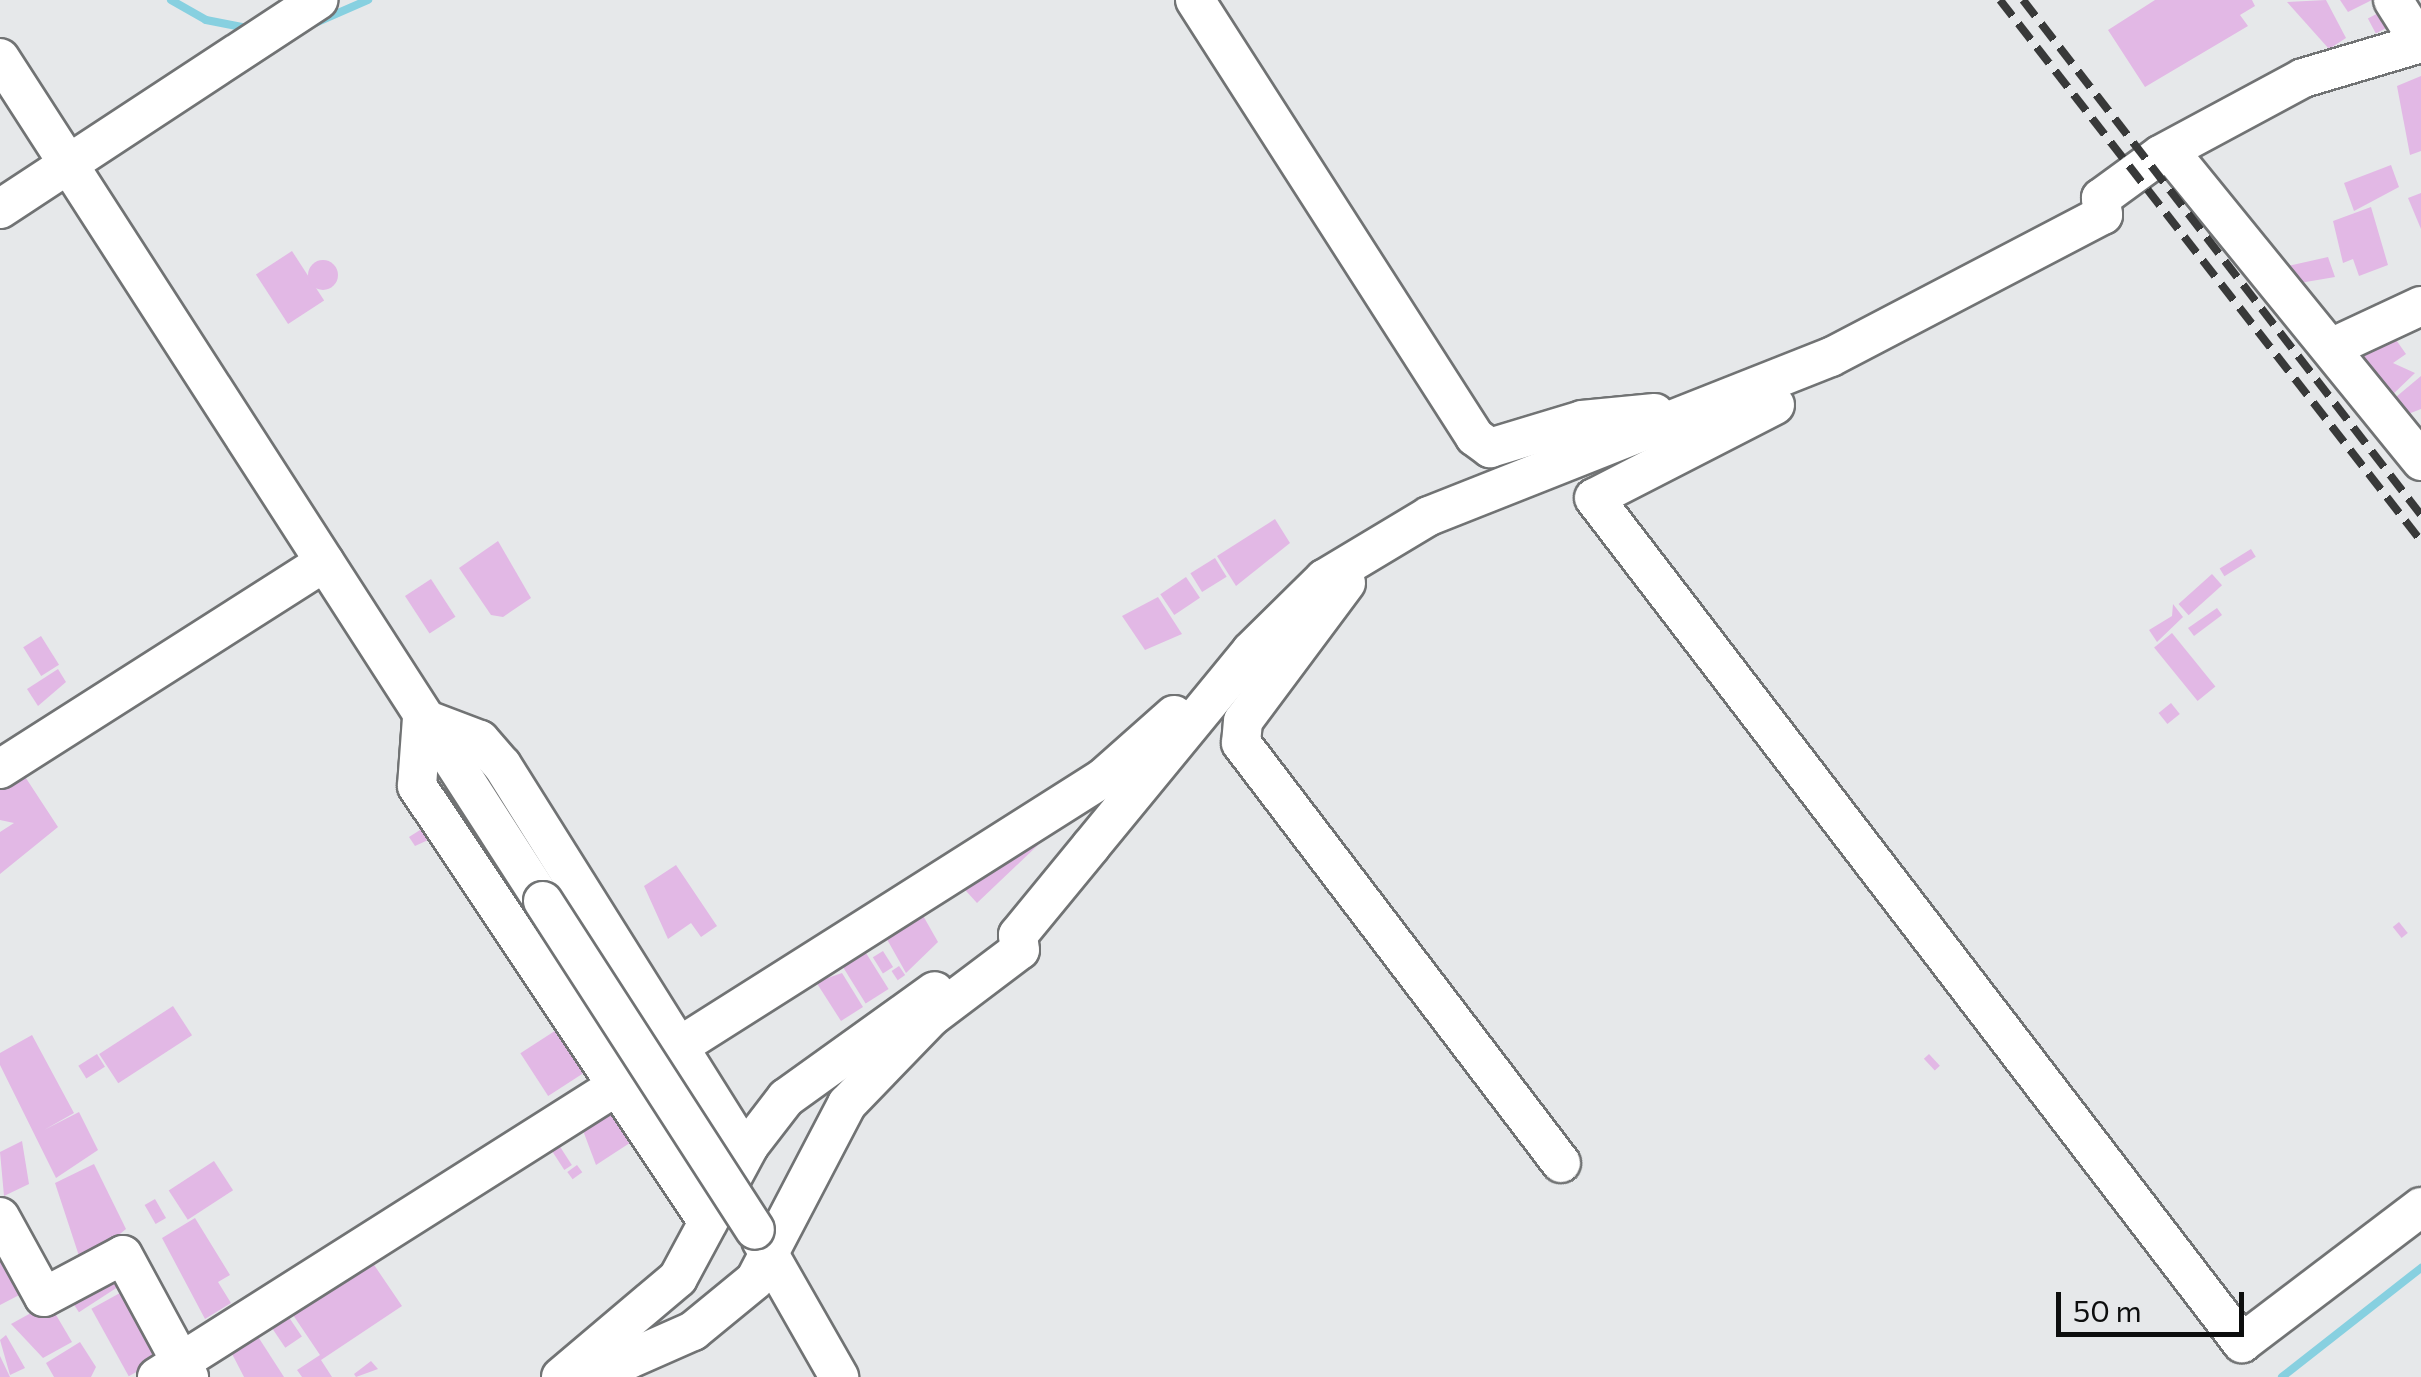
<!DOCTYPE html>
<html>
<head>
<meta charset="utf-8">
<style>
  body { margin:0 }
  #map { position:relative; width:2421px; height:1377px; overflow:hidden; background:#e6e8ea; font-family:Commissioner,sans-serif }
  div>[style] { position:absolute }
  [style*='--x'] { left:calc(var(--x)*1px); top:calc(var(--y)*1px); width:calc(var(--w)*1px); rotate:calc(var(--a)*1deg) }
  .stream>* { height:8px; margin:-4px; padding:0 4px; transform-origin:4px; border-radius:4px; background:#87d0e0 }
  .building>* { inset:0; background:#e2b8e5; transform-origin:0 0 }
  .round { border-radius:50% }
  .roads { filter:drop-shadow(2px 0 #717374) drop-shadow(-2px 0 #717374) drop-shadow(0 2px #717374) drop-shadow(0 -2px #717374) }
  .minor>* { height:38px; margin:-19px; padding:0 19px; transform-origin:19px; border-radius:19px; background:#fff }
  .rail>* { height:8px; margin-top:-4px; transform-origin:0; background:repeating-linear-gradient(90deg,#383939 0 20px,transparent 0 30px) }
  .bridges { filter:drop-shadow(2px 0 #717374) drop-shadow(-2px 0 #717374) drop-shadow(0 2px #717374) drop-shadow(0 -2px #717374) }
  .minor-bridge>* { height:38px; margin:-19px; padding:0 19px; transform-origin:19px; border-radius:19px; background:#fff }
  span { translate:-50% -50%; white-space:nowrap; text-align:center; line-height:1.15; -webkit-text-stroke:8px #e6e8ea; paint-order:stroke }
  .scale { position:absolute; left:2056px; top:1292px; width:188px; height:45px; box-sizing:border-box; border:5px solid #0d0e0e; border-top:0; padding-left:12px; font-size:30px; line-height:35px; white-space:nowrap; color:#0d0e0e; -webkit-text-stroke:8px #e6e8ea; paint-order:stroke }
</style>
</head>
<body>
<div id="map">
  <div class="stream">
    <div style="--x:171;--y:0;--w:40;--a:29.7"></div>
    <div style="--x:206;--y:20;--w:47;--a:11.1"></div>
    <div style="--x:315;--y:23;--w:58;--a:-23.5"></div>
    <div style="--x:2282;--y:1377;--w:177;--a:-38.1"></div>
  </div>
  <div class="building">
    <div style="clip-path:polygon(2155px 0,2252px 0,2255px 6px,2240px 15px,2248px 26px,2145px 87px,2108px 30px)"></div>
    <div style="clip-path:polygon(2326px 0,2346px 38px,2329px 49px,2287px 2px)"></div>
    <div style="clip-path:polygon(2340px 0,2372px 0,2348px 12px)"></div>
    <div style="left:2382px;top:11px;width:17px;height:16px;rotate:62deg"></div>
    <div style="clip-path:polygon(2421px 76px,2421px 151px,2410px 155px,2397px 86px)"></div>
    <div style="clip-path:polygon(2391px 165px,2399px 187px,2354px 211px,2344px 183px)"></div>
    <div style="clip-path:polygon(2421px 193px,2421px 229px,2408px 198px)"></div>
    <div style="clip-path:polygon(2371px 207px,2388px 265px,2359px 276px,2353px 259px,2343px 263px,2333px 221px)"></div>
    <div style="left:292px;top:251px;width:59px;height:43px;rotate:57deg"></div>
    <div style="clip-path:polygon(2328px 257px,2335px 277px,2294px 284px,2288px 266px)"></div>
    <div class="round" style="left:308px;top:260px;width:30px;height:30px"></div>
    <div style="clip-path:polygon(2387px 327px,2406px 354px,2393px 363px,2415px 373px,2387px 400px,2353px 351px)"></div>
    <div style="clip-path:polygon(2421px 376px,2421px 409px,2403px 416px,2396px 397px)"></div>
    <div style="clip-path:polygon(1275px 519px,1290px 543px,1236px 586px,1217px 556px)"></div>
    <div style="clip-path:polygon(498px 541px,531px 598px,503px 617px,491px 615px,459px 568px)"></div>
    <div style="left:2251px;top:549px;width:9px;height:37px;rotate:58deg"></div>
    <div style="left:1215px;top:558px;width:22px;height:29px;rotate:58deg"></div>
    <div style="left:2212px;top:574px;width:15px;height:45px;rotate:48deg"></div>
    <div style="left:1186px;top:577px;width:25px;height:31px;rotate:56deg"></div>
    <div style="left:431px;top:579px;width:45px;height:31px;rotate:57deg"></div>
    <div style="clip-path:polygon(1158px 597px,1182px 634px,1145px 650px,1122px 616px)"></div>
    <div style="clip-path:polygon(2173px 604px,2183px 617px,2157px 642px,2149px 630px,2172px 616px)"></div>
    <div style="clip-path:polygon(2217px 608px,2222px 615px,2194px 636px,2188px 628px)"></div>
    <div style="left:2172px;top:633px;width:69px;height:23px;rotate:51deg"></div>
    <div style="left:41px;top:636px;width:34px;height:21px;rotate:58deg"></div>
    <div style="clip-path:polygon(58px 669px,66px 682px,38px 706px,27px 689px)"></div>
    <div style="left:2171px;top:703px;width:14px;height:16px;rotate:51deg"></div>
    <div style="clip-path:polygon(20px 769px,58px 827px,0 874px,0 832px,14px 823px,0 820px,0 782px)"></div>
    <div style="clip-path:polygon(431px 823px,439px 835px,415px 846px,409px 837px)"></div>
    <div style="clip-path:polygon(1027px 833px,1038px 845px,977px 903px,957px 881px)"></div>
    <div style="clip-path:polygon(676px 865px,717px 926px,701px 937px,691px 923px,668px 939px,644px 886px)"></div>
    <div style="clip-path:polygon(917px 905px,938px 942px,906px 973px,880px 927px)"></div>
    <div style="left:2399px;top:922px;width:14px;height:8px;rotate:51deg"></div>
    <div style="left:861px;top:945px;width:52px;height:27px;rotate:58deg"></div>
    <div style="left:883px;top:951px;width:19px;height:12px;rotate:58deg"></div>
    <div style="left:899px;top:966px;width:11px;height:9px;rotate:56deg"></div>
    <div style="clip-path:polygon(842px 973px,863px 1007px,841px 1021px,816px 982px)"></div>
    <div style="left:173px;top:1006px;width:35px;height:88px;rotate:57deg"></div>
    <div style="left:564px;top:1025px;width:51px;height:52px;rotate:57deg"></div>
    <div style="clip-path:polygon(32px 1035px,74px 1113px,44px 1130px,79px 1112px,98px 1150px,56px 1178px,0 1065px,0 1053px)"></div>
    <div style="left:97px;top:1054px;width:15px;height:22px;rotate:58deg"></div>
    <div style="left:1929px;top:1054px;width:16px;height:7px;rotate:47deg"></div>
    <div style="clip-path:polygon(615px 1096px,639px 1137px,596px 1165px,579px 1120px)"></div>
    <div style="left:555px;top:1139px;width:31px;height:9px;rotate:57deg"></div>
    <div style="clip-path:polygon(22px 1141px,29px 1184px,4px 1196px,0 1152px)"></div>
    <div style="left:214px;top:1161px;width:35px;height:54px;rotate:57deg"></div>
    <div style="clip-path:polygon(94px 1164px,126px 1229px,82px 1265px,55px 1183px)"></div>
    <div style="left:577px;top:1165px;width:9px;height:12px;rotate:54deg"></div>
    <div style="left:155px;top:1199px;width:22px;height:12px;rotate:60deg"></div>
    <div style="clip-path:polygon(195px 1218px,230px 1275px,218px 1282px,231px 1303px,205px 1319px,162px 1238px)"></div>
    <div style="clip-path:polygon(0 1242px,25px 1292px,0 1305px)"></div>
    <div style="clip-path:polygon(368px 1256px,402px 1306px,321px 1360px,332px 1377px,302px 1377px,297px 1370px,320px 1355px,289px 1309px)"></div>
    <div style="left:115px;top:1265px;width:20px;height:56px;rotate:57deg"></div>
    <div style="left:129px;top:1288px;width:77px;height:43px;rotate:61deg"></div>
    <div style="clip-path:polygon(49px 1303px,72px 1342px,43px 1358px,11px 1324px)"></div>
    <div style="left:284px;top:1310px;width:32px;height:20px;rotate:56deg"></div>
    <div style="clip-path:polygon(255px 1332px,284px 1377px,244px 1377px,229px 1348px)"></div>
    <div style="clip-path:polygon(6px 1335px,25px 1368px,10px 1375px,0 1340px)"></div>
    <div style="clip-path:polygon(80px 1342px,96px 1367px,91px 1377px,54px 1377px,46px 1363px)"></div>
    <div style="clip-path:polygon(0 1356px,10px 1377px,0 1377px)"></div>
    <div style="clip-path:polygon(371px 1361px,378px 1369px,356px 1377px,354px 1374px)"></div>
  </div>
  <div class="roads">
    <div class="minor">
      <div style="--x:1195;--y:0;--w:519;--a:57.35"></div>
      <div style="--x:1475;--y:437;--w:19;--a:36"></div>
      <div style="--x:1490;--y:448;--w:96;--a:-16.9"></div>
      <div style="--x:1582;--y:420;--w:73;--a:-5.5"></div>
      <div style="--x:2393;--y:0;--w:51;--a:57.9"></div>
      <div style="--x:0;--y:58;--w:1003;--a:57.21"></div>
      <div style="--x:2171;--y:153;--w:397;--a:50.9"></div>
      <div style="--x:0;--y:209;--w:381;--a:-33.3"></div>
      <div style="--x:2333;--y:347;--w:97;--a:-25"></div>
      <div style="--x:1775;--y:405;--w:203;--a:152.8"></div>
      <div style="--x:1594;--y:498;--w:1065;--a:52.52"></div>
      <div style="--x:2242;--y:1343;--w:225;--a:-37.2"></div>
      <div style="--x:1346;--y:583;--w:172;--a:126.7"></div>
      <div style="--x:1243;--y:721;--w:22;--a:95"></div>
      <div style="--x:1241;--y:743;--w:528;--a:52.7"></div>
      <div style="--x:422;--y:718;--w:68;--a:94.2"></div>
      <div style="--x:417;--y:786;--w:524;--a:56.28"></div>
      <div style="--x:422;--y:718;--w:62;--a:20.8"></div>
      <div style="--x:480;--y:740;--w:33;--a:49"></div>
      <div style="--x:502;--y:765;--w:433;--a:57.9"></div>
      <div style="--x:732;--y:1132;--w:22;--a:39"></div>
      <div style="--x:0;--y:769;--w:385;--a:-32.5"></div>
      <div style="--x:0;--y:1217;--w:91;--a:61.2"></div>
      <div style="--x:44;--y:1297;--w:89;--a:-28"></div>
      <div style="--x:123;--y:1255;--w:139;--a:61.6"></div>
      <div style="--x:761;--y:1240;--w:158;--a:60.3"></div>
      <div style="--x:157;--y:1377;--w:1120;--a:-32.34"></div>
      <div style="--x:1103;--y:778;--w:95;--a:-41.6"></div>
      <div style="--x:561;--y:1377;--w:153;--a:-40.2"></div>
      <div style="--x:678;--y:1278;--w:150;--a:-61.7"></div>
      <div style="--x:749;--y:1146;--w:61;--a:-52.4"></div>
      <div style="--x:786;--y:1098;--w:183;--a:-35.7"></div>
      <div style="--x:589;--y:1377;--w:114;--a:-23.9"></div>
      <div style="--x:693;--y:1331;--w:80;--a:-39.4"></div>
      <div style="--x:755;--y:1280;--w:199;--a:-62.4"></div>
      <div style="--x:847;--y:1104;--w:121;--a:-46"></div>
      <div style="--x:931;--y:1017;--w:111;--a:-37"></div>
      <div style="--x:1020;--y:950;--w:15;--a:-98"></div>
      <div style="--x:1018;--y:935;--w:115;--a:-50.6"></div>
      <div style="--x:1091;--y:846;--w:252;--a:-50.6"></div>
      <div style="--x:1251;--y:651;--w:103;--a:-44.6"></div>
      <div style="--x:1324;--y:579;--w:122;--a:-31"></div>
      <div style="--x:1429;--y:516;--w:432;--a:-21.6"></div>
      <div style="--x:1831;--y:357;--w:307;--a:-27.6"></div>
      <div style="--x:2103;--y:215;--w:17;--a:-97"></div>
      <div style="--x:2101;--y:198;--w:73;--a:-36.1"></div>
      <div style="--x:2160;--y:155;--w:162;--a:-28.3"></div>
      <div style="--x:2303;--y:78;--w:123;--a:-16.5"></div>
    </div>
  </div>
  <div class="rail">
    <div style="--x:2000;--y:0;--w:686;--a:52.11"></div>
    <div style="--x:2023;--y:0;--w:651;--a:52.3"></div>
  </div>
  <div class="bridges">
    <div class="minor-bridge">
      <div style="--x:543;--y:901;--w:391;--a:57.2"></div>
    </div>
  </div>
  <div class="scale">50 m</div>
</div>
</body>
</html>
